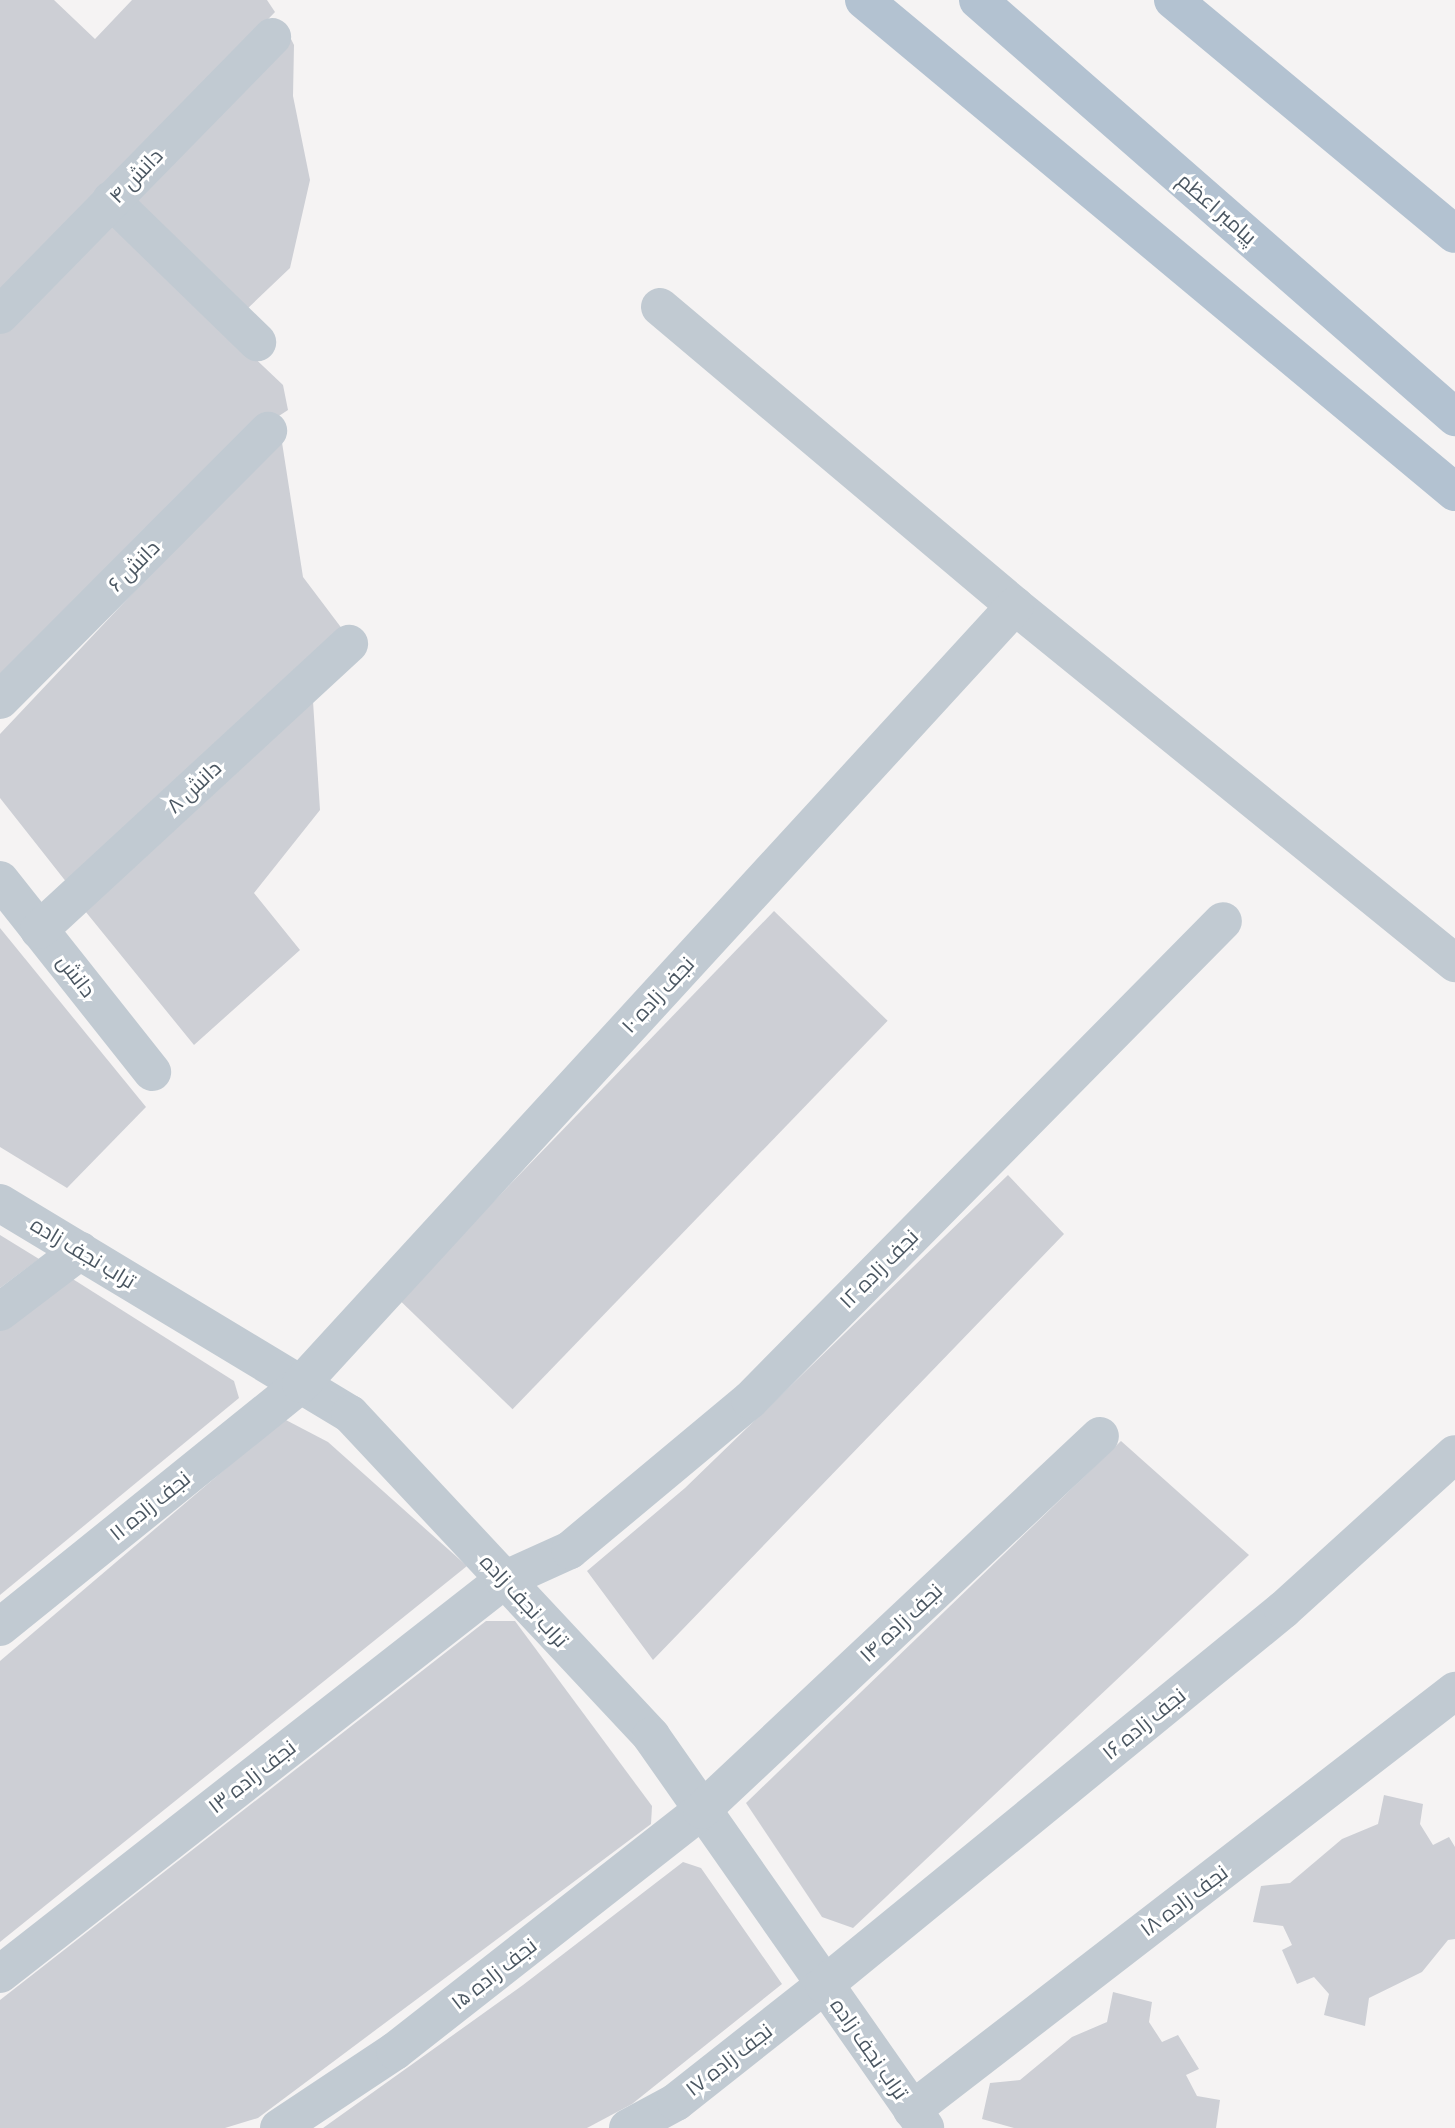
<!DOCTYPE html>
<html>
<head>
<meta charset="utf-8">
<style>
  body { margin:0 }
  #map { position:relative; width:1455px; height:2128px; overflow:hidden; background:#f5f3f3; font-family:"Roboto Condensed",Cairo,sans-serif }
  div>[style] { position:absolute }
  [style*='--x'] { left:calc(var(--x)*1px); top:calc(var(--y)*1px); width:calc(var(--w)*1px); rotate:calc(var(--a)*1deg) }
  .building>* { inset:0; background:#cdcfd5; transform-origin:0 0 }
  .minor>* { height:38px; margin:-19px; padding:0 19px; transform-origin:19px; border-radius:19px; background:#c1cad2 }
  .major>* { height:38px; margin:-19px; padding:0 19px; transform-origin:19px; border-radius:19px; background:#b3c2d1 }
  span { translate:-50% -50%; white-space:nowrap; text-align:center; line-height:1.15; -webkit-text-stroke:6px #fff; paint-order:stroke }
  .street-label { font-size:21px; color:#4a5661 }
</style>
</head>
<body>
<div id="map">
  <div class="building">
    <div style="clip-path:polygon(0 0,54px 0,95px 39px,132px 0,267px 0,275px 12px,0 296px)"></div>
    <div style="clip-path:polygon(289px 35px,294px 45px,293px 96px,310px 180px,290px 268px,246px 310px,129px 200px)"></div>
    <div style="clip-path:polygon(111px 222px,283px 385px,288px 410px,250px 435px,0 683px,0 334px)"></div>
    <div style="clip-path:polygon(281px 436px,303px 577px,343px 630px,71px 888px,0 798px,0 734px)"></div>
    <div style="clip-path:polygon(313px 701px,320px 810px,254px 893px,300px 950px,194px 1045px,81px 906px)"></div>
    <div style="left:774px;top:911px;width:158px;height:540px;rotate:44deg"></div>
    <div style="clip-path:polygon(0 928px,146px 1107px,67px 1188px,0 1147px)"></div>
    <div style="clip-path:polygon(1008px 1175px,1064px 1234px,653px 1660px,587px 1571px,685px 1488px)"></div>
    <div style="clip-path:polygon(0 1235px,39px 1259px,0 1288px)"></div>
    <div style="clip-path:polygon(68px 1276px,234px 1381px,239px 1398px,0 1595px,0 1328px)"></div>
    <div style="clip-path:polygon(284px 1419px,328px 1442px,467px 1566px,0 1942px,0 1661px)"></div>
    <div style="clip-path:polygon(1121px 1441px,1249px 1555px,853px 1928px,822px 1917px,746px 1803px)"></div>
    <div style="clip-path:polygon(486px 1621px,515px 1621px,652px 1806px,651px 1824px,258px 2118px,225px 2128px,0 2128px,0 2000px)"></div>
    <div style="clip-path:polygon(1384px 1795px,1423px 1804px,1420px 1824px,1433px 1845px,1449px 1837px,1455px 1847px,1455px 1939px,1448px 1940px,1422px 1972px,1369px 1998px,1365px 2026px,1324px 2015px,1329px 1994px,1314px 1977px,1297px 1984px,1282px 1950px,1292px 1945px,1283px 1926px,1253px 1922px,1261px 1886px,1290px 1883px,1342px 1839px,1378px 1824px)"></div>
    <div style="clip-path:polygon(683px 1862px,701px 1868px,782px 1984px,632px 2104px,587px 2128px,323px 2128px,523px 1985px)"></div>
    <div style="clip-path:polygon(1113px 1992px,1152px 2002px,1149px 2022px,1162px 2042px,1178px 2035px,1199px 2069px,1186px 2075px,1197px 2096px,1220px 2100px,1216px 2128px,1014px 2128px,982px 2119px,990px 2083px,1020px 2080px,1072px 2037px,1107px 2022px)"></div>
  </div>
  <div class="minor">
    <div style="--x:111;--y:200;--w:204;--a:44.2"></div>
    <div style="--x:660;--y:307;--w:464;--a:40.1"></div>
    <div style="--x:1015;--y:606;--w:567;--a:39.05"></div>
    <div style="--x:0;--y:315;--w:389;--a:-45.6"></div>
    <div style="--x:0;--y:700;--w:380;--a:-45.1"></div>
    <div style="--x:0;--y:880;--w:245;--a:51.6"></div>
    <div style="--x:39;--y:930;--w:422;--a:-42.7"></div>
    <div style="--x:0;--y:1203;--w:409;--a:31.1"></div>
    <div style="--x:350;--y:1414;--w:441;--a:46.9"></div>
    <div style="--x:651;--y:1736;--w:478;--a:55"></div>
    <div style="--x:0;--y:1312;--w:101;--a:-37.3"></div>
    <div style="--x:0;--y:1627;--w:387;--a:-38.9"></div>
    <div style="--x:301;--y:1384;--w:1056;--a:-47.46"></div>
    <div style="--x:0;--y:1974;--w:640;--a:-38.02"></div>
    <div style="--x:504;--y:1580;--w:72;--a:-24.4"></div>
    <div style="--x:570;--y:1550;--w:234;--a:-39.8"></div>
    <div style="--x:750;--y:1400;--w:673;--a:-45.36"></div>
    <div style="--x:912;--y:2110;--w:686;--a:-37.66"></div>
    <div style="--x:279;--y:2128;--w:139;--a:-33.6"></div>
    <div style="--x:395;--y:2051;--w:390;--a:-38.1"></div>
    <div style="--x:702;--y:1810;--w:546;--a:-43.22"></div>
    <div style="--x:628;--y:2128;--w:55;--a:-28.4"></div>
    <div style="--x:676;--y:2102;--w:189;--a:-38.3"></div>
    <div style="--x:824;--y:1985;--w:593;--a:-39.25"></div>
    <div style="--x:1283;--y:1610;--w:232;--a:-42.2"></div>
  </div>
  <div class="major">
    <div style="--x:864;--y:0;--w:769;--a:39.78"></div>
    <div style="--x:978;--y:0;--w:634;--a:41.16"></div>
    <div style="--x:1173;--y:0;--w:366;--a:39.7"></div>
  </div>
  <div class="street-label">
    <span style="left:136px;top:176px;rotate:-46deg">دانش ۴</span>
    <span style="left:1217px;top:209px;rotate:41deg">پیامبر اعظم</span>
    <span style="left:134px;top:566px;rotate:-45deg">دانش ۶</span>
    <span style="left:194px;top:787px;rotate:-43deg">دانش ۸</span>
    <span style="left:76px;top:976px;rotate:52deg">دانش</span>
    <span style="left:658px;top:995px;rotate:-47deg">نجف زاده ۱۰</span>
    <span style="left:83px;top:1253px;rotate:31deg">تراب نجف زاده</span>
    <span style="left:879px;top:1269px;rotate:-45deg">نجف زاده ۱۲</span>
    <span style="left:150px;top:1506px;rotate:-39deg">نجف زاده ۱۱</span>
    <span style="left:524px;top:1601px;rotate:47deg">تراب نجف زاده</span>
    <span style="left:901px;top:1623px;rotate:-43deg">نجف زاده ۱۴</span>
    <span style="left:1144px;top:1724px;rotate:-39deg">نجف زاده ۱۶</span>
    <span style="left:252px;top:1777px;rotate:-38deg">نجف زاده ۱۳</span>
    <span style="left:1184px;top:1901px;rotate:-37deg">نجف زاده ۱۸</span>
    <span style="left:494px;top:1974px;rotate:-38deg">نجف زاده ۱۵</span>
    <span style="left:869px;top:2049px;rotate:55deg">تراب نجف زاده</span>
    <span style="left:729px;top:2060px;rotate:-38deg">نجف زاده ۱۷</span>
  </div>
</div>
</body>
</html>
